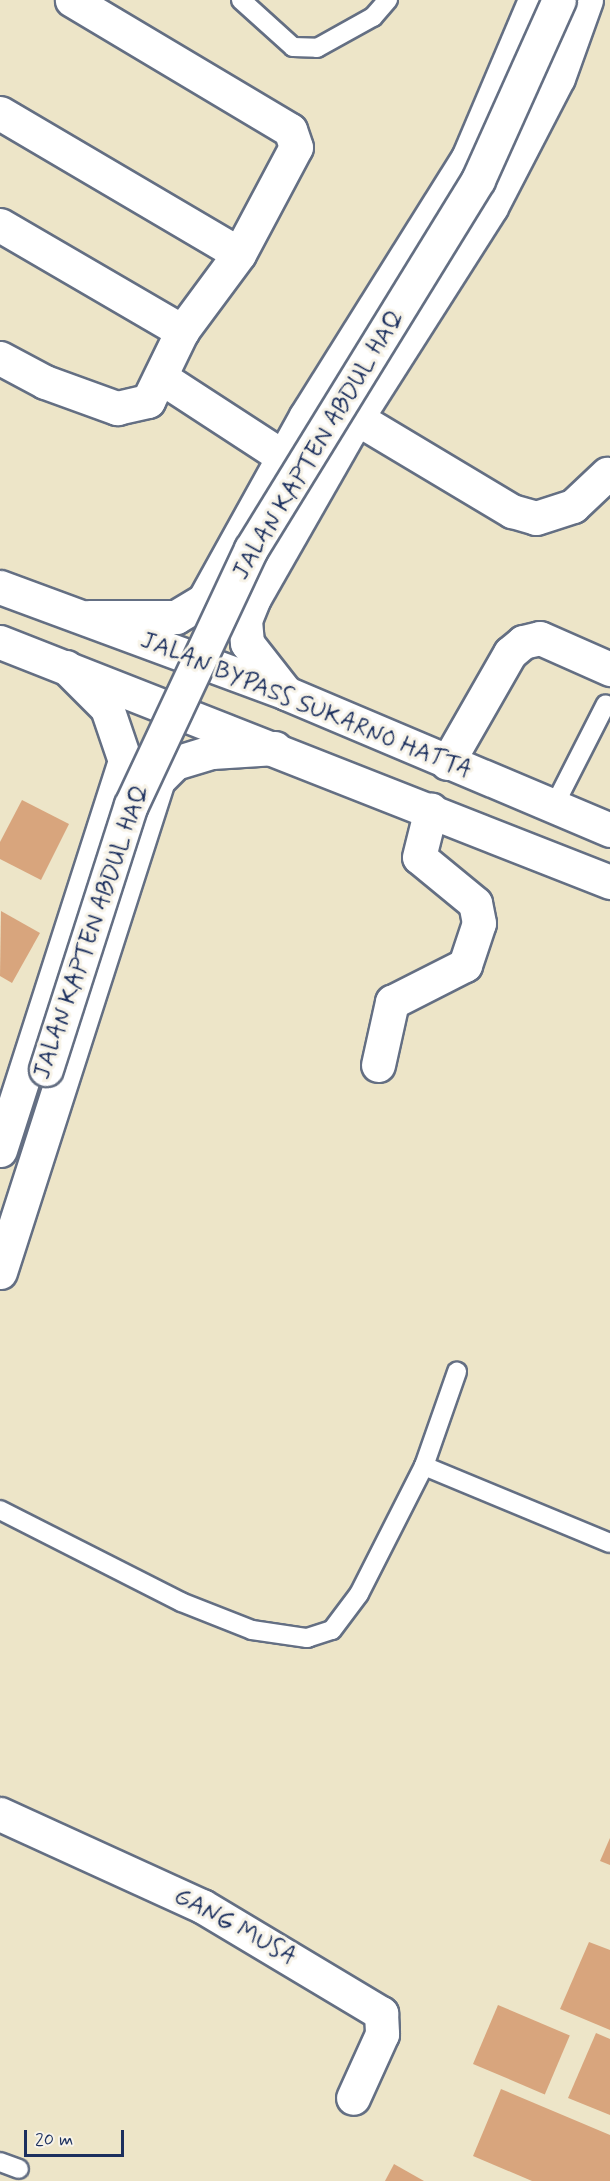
<!DOCTYPE html>
<html>
<head>
<meta charset="utf-8">
<style>
  body { margin:0 }
  #map { position:relative; width:610px; height:2181px; overflow:hidden; background:#ede5c8; font-family:Mynerve,sans-serif }
  div>[style] { position:absolute }
  [style*='--x'] { left:calc(var(--x)*1px); top:calc(var(--y)*1px); width:calc(var(--w)*1px); rotate:calc(var(--a)*1deg) }
  .building>* { inset:0; background:#d8a57d; transform-origin:0 0 }
  .roads { filter:drop-shadow(2px 0 #646f83) drop-shadow(-2px 0 #646f83) drop-shadow(0 2px #646f83) drop-shadow(0 -2px #646f83) }
  .lane>* { height:18px; margin:-9px; padding:0 9px; transform-origin:9px; border-radius:9px; background:#fff }
  .street>* { height:33px; margin:-16.5px; padding:0 16.5px; transform-origin:16.5px; border-radius:16.5px; background:#fff }
  .secondary>* { height:33px; margin:-16.5px; padding:0 16.5px; transform-origin:16.5px; border-radius:16.5px; background:#fff }
  .highway>* { height:33px; margin:-16.5px; padding:0 16.5px; transform-origin:16.5px; border-radius:16.5px; background:#fff }
  .bridges { filter:drop-shadow(2px 0 #646f83) drop-shadow(-2px 0 #646f83) drop-shadow(0 2px #646f83) drop-shadow(0 -2px #646f83) }
  .secondary-bridge>* { height:33px; margin:-16.5px; padding:0 16.5px; transform-origin:16.5px; border-radius:16.5px; background:#fff }
  span { translate:-50% -50%; white-space:nowrap; text-align:center; line-height:1.15; -webkit-text-stroke:6px #f7f3e8; paint-order:stroke }
  .street-label { font-size:24px; color:#1b2f5e }
  .scale { position:absolute; left:24px; top:2130px; width:100px; height:27px; box-sizing:border-box; border:3px solid #1b2f5e; border-top:0; padding-left:8px; font-size:18px; line-height:21px; white-space:nowrap; color:#1b2f5e; -webkit-text-stroke:4px #f7f3e8; paint-order:stroke }
</style>
</head>
<body>
<div id="map">
  <div class="building">
    <div style="clip-path:polygon(22px 800px,69px 824px,41px 880px,0 859px,0 842px)"></div>
    <div style="clip-path:polygon(1px 911px,40px 933px,12px 983px,0 976px)"></div>
    <div style="clip-path:polygon(610px 1838px,610px 1865px,600px 1861px)"></div>
    <div style="clip-path:polygon(589px 1942px,610px 1950px,610px 2030px,560px 2009px)"></div>
    <div style="left:498px;top:2005px;width:78px;height:64px;rotate:23deg"></div>
    <div style="clip-path:polygon(596px 2033px,610px 2039px,610px 2115px,568px 2098px)"></div>
    <div style="clip-path:polygon(501px 2089px,610px 2135px,610px 2181px,532px 2181px,473px 2156px)"></div>
    <div style="clip-path:polygon(394px 2164px,424px 2181px,385px 2181px)"></div>
  </div>
  <div class="roads">
    <div class="lane">
      <div style="--x:241;--y:0;--w:70;--a:42.1"></div>
      <div style="--x:293;--y:47;--w:24;--a:2"></div>
      <div style="--x:317;--y:48;--w:64;--a:-29"></div>
      <div style="--x:373;--y:17;--w:23;--a:-49"></div>
      <div style="--x:554;--y:806;--w:114;--a:-63"></div>
      <div style="--x:424;--y:1466;--w:201;--a:22.5"></div>
      <div style="--x:0;--y:1510;--w:203;--a:26.9"></div>
      <div style="--x:181;--y:1602;--w:76;--a:21.5"></div>
      <div style="--x:252;--y:1630;--w:56;--a:8.3"></div>
      <div style="--x:307;--y:1638;--w:26;--a:-18"></div>
      <div style="--x:332;--y:1630;--w:45;--a:-53.1"></div>
      <div style="--x:359;--y:1594;--w:144;--a:-63.1"></div>
      <div style="--x:424;--y:1466;--w:100;--a:-70.7"></div>
      <div style="--x:0;--y:2162;--w:20;--a:20"></div>
    </div>
    <div class="street">
      <div style="--x:0;--y:113;--w:277;--a:30.5"></div>
      <div style="--x:0;--y:225;--w:211;--a:30.2"></div>
      <div style="--x:0;--y:358;--w:51;--a:28.1"></div>
      <div style="--x:45;--y:382;--w:77;--a:19.9"></div>
      <div style="--x:117;--y:408;--w:32;--a:-13"></div>
      <div style="--x:148;--y:401;--w:78;--a:-64.1"></div>
      <div style="--x:182;--y:331;--w:96;--a:-53.5"></div>
      <div style="--x:239;--y:254;--w:121;--a:-62"></div>
      <div style="--x:296;--y:147;--w:18;--a:-109"></div>
      <div style="--x:290;--y:130;--w:254;--a:-149.2"></div>
      <div style="--x:162;--y:378;--w:145;--a:33.1"></div>
      <div style="--x:333;--y:404;--w:209;--a:30.9"></div>
      <div style="--x:512;--y:511;--w:25;--a:16"></div>
      <div style="--x:536;--y:518;--w:39;--a:-18"></div>
      <div style="--x:573;--y:506;--w:47;--a:-43.3"></div>
      <div style="--x:447;--y:763;--w:127;--a:-60.2"></div>
      <div style="--x:510;--y:653;--w:17;--a:-40"></div>
      <div style="--x:523;--y:642;--w:17;--a:-13"></div>
      <div style="--x:540;--y:638;--w:77;--a:23.9"></div>
      <div style="--x:378;--y:1065;--w:65;--a:-77.5"></div>
      <div style="--x:392;--y:1002;--w:82;--a:-26.9"></div>
      <div style="--x:465;--y:965;--w:44;--a:-71.6"></div>
      <div style="--x:479;--y:923;--w:20;--a:-101"></div>
      <div style="--x:475;--y:903;--w:72;--a:-140.6"></div>
      <div style="--x:419;--y:857;--w:49;--a:-76"></div>
      <div style="--x:0;--y:1814;--w:222;--a:24.5"></div>
      <div style="--x:202;--y:1906;--w:209;--a:30.9"></div>
      <div style="--x:381;--y:2013;--w:21;--a:87"></div>
      <div style="--x:382;--y:2034;--w:70;--a:114.4"></div>
    </div>
    <div class="secondary">
      <div style="--x:89;--y:617;--w:87;--a:0"></div>
      <div style="--x:176;--y:617;--w:33;--a:-31"></div>
      <div style="--x:204;--y:600;--w:210;--a:-61"></div>
      <div style="--x:306;--y:416;--w:305;--a:-57.9"></div>
      <div style="--x:468;--y:158;--w:172;--a:-67"></div>
      <div style="--x:286;--y:693;--w:63;--a:-128"></div>
      <div style="--x:247;--y:643;--w:23;--a:-95"></div>
      <div style="--x:245;--y:620;--w:24;--a:-68"></div>
      <div style="--x:254;--y:598;--w:206;--a:-60.3"></div>
      <div style="--x:356;--y:419;--w:251;--a:-57.5"></div>
      <div style="--x:491;--y:207;--w:145;--a:-62.6"></div>
      <div style="--x:558;--y:78;--w:83;--a:-70.3"></div>
      <div style="--x:0;--y:1150;--w:409;--a:-72.2"></div>
      <div style="--x:125;--y:761;--w:56;--a:-108.8"></div>
      <div style="--x:107;--y:708;--w:58;--a:-135"></div>
      <div style="--x:0;--y:1272;--w:517;--a:-72.2"></div>
      <div style="--x:158;--y:780;--w:24;--a:-45"></div>
      <div style="--x:175;--y:763;--w:39;--a:-17"></div>
      <div style="--x:212;--y:752;--w:63;--a:-3.6"></div>
    </div>
    <div class="highway">
      <div style="--x:0;--y:587;--w:305;--a:20.3"></div>
      <div style="--x:286;--y:693;--w:352;--a:22.9"></div>
      <div style="--x:0;--y:642;--w:656;--a:21.48"></div>
    </div>
  </div>
  <div class="bridges">
    <div class="secondary-bridge">
      <div style="--x:46;--y:1069;--w:277;--a:-72.2"></div>
      <div style="--x:131;--y:805;--w:283;--a:-64.9"></div>
      <div style="--x:251;--y:549;--w:433;--a:-58.4"></div>
      <div style="--x:478;--y:180;--w:197;--a:-65.8"></div>
    </div>
  </div>
  <div class="street-label">
    <span style="left:319px;top:445px;rotate:-59deg">JALAN KAPTEN ABDUL HAQ</span>
    <span style="left:306px;top:706px;rotate:22deg">JALAN BYPASS SUKARNO HATTA</span>
    <span style="left:92px;top:932px;rotate:-71deg">JALAN KAPTEN ABDUL HAQ</span>
    <span style="left:235px;top:1927px;rotate:29deg">GANG MUSA</span>
  </div>
  <div class="scale">20 m</div>
</div>
</body>
</html>
